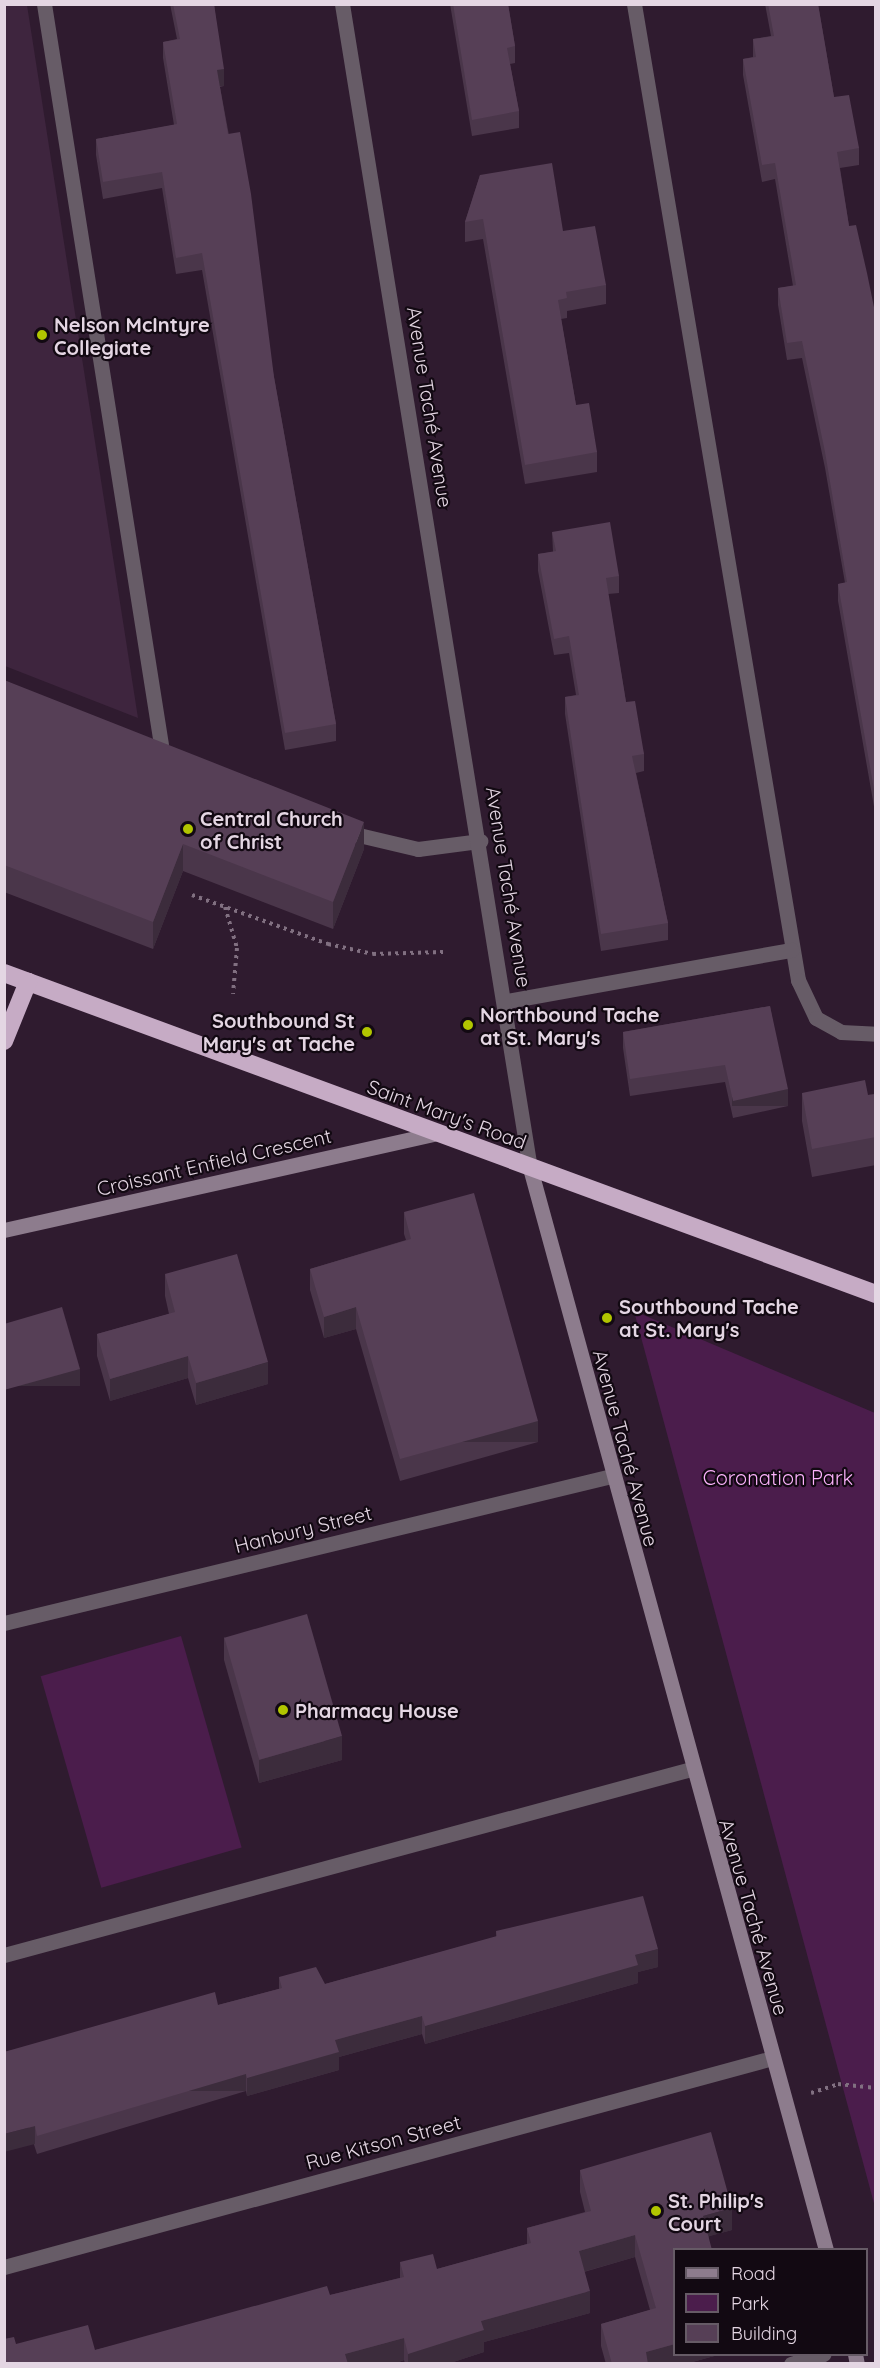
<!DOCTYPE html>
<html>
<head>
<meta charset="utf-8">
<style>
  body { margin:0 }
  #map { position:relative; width:880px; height:2368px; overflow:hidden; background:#2f1b2f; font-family:Quicksand,sans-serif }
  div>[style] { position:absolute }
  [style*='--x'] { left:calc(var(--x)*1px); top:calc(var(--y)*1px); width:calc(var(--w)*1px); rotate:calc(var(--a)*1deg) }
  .built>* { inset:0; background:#3e253e }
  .green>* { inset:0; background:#4b1d4c; transform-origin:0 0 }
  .path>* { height:4px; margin-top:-2px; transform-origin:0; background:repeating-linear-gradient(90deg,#817081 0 3px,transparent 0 7.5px) }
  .lane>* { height:15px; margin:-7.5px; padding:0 7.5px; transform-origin:7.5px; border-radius:7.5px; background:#675c67 }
  .street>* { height:15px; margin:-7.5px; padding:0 7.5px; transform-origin:7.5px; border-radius:7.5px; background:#675c67 }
  .secondary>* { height:15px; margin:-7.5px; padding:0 7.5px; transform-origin:7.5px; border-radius:7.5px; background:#8d7c8d }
  .highway>* { height:18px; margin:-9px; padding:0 9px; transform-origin:9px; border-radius:9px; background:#c6abc5 }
  .wall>* { inset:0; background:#4a364a }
  .shaded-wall>* { inset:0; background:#3c2c3c; transform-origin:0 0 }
  .building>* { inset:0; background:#563f56; transform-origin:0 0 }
  .dots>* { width:16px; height:16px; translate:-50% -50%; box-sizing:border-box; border:3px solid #120912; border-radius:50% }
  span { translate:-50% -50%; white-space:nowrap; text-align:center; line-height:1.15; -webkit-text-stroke:4.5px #120912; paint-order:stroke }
  .poi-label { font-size:20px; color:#e4d6e3; font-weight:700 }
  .left { translate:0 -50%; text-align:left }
  .right { translate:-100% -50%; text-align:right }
  .street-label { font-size:20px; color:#e4d6e3 }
  .park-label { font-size:20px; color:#fcb2fc }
  .frame { position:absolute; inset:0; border:6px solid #e4d6e3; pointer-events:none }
  .legend { position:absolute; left:673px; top:2248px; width:195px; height:108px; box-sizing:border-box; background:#120912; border:2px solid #665b66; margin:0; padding:8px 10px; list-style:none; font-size:18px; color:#e4d6e3 }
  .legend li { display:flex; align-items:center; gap:12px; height:30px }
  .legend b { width:30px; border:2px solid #665b66 }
</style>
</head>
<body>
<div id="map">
  <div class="built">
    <div style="clip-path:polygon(4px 5px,27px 5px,138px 718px,5px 666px)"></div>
  </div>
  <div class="green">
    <div style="clip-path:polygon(634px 1311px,875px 1413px,875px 2207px)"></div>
    <div style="left:181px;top:1636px;width:220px;height:146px;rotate:74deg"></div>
  </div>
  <div class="path">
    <div style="--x:192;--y:895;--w:145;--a:19.8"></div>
    <div style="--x:328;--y:944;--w:46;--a:12.5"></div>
    <div style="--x:373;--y:954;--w:70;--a:-1.6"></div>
    <div style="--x:225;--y:907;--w:43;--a:73.7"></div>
    <div style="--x:237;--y:948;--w:46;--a:95"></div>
    <div style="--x:811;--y:2093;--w:28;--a:-18"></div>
    <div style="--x:838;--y:2084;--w:38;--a:6"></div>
  </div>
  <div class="lane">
    <div style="--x:44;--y:4;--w:749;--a:81.02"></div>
    <div style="--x:634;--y:4;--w:990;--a:80.46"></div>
    <div style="--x:798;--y:980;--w:42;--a:64.7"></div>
    <div style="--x:816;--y:1018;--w:29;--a:29"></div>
    <div style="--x:841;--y:1032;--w:35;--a:3"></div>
    <div style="--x:346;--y:832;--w:74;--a:13.3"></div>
    <div style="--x:418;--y:849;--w:63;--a:-7.4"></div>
    <div style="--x:507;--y:1001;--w:289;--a:-10.2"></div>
    <div style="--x:4;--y:1955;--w:712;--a:-15.15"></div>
    <div style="--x:791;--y:2364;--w:34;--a:-17"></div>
  </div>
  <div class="street">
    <div style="--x:342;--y:4;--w:1179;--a:80.83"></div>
    <div style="--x:4;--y:1623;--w:625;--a:-13.61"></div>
    <div style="--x:4;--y:2267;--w:796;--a:-15.22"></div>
  </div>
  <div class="secondary">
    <div style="--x:530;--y:1168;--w:1122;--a:74.7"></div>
    <div style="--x:4;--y:1230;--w:440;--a:-12.6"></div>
    <div style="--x:855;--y:2354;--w:10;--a:79"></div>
  </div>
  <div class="highway">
    <div style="--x:4;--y:973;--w:929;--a:20.21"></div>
    <div style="--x:4;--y:1041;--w:64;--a:-67.9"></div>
  </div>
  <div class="wall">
    <div style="clip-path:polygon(170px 4px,214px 4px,224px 86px,220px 87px,274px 377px,336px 724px,336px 741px,285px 750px,202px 270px,176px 274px,162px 188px,103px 199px,96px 155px,96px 139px,174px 125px,163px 58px,163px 42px,177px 39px)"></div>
    <div style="clip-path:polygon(450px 4px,508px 4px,515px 46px,515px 63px,510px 64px,519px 111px,519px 128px,472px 136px)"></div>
    <div style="clip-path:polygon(765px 4px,818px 4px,834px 97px,859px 148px,859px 165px,840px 168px,849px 226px,876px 317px,876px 818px,838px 601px,838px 584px,845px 583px,825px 468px,802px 358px,787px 360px,778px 305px,778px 288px,793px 286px,775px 179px,762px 182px,743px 75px,743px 59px,753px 57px,753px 39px,771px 36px)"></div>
    <div style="clip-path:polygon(480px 175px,563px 231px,606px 285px,606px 304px,567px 311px,567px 318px,561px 319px,576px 405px,597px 452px,597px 472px,525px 484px,483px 239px,465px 242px,465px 222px)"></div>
    <div style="clip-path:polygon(552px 532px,619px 576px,619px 593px,608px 594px,626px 702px,644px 754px,644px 771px,636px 773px,668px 923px,668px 940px,601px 951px,565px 714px,565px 697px,576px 695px,569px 653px,554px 655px,538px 571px,538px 554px,553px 552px)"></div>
    <div style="clip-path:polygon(4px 680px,364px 849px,333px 929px,183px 871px,153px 949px,4px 892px)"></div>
    <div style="clip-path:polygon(770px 1006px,788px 1106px,733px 1118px,725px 1082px,630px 1096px,623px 1048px,623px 1032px)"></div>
    <div style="clip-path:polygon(802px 1093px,868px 1095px,876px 1094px,876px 1165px,812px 1177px,802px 1121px)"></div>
    <div style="clip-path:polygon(404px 1212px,538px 1442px,400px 1481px,356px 1329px,324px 1338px,310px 1290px,310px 1269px,406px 1240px,404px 1234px)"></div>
    <div style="clip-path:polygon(165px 1274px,268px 1384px,196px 1405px,188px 1378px,110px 1401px,97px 1356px,97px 1334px,169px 1314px,165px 1296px)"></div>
    <div style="clip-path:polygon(224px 1637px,342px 1760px,259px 1783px,224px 1660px)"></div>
    <div style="clip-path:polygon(496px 1931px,658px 1967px,638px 1972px,638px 1983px,425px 2044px,422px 2034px,339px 2057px,339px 2070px,247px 2096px,246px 2091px,37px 2154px,4px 2052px,218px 2005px,279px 1989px,279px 1977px,325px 1984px,496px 1937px)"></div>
    <div style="clip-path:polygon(580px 2170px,732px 2230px,709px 2236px,675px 2355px,718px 2355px,685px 2364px,606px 2364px,601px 2346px,601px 2324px,650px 2310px,635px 2257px,584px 2272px,590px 2313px,484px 2342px,484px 2352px,447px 2364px,405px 2364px,404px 2360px,393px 2364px,4px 2364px,16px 2344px,95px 2350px,330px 2295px,400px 2278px,400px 2262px,437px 2269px,527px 2244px,527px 2228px,585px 2212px,580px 2192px)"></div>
  </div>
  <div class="shaded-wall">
    <div style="left:224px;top:69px;width:17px;height:7px;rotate:90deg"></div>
    <div style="clip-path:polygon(364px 822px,364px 849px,333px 929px,333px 902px)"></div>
    <div style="clip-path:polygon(183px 844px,183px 871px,153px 949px,153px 922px)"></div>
    <div style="left:788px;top:1089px;width:17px;height:56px;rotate:90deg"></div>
    <div style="clip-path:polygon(356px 1307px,356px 1329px,324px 1338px,324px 1317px)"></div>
    <div style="clip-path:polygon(188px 1356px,188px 1378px,110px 1401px,110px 1379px)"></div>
    <div style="clip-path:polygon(268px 1362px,268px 1384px,196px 1405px,196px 1383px)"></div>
    <div style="left:80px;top:1369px;width:17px;height:79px;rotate:90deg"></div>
    <div style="left:538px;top:1421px;width:21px;height:143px;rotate:90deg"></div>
    <div style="clip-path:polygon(342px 1736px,342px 1760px,259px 1783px,259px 1760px)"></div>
    <div style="clip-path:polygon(658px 1949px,658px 1967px,638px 1972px,638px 1983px,425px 2044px,425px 2026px,635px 1955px)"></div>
    <div style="clip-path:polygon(422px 2016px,422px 2034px,339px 2057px,339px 2070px,247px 2096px,247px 2078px,335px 2040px)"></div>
    <div style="left:246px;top:2074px;width:17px;height:218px;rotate:90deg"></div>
    <div style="clip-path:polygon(35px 2126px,35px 2144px,4px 2152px,4px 2134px)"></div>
    <div style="clip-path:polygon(732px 2208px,732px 2230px,703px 2238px,703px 2216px)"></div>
    <div style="clip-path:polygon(635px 2235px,635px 2257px,579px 2273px,579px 2251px)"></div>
    <div style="clip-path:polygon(590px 2291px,590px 2313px,484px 2342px,484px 2352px,447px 2364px,408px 2364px,408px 2354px,481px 2321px)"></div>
    <div style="clip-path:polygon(404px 2338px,404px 2360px,393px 2364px,345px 2364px,345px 2354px)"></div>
    <div style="clip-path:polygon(675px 2344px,675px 2355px,718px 2355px,685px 2364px,646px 2364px,646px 2352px)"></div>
  </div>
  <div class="building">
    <div style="clip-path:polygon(173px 4px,214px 4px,224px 69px,217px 70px,228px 134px,240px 132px,251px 194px,274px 377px,336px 724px,285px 733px,202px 253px,176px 258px,162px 172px,103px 182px,96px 139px,177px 124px,163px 42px,180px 39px)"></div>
    <div style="clip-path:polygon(453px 4px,508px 4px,515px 46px,507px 48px,519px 111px,472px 120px)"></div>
    <div style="clip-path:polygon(768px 4px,818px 4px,834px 97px,849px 95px,859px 148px,837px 152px,849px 226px,856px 225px,867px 273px,876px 317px,876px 801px,838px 584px,847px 582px,825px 452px,802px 341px,787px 343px,778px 288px,796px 285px,775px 163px,762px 165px,743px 59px,756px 57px,753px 39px,774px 36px)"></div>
    <div style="clip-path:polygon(552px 163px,563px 231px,595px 226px,606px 285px,566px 292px,567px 298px,558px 300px,576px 405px,589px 403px,597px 452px,525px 465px,483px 219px,465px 222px,480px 175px)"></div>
    <div style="clip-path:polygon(610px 522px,619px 576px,606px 578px,626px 702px,635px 701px,644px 754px,632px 756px,668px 923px,601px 934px,565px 697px,579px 695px,569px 636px,554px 639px,538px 554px,556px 551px,552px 532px)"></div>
    <div style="clip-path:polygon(4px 680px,364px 822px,333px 902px,183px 844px,153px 922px,4px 865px)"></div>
    <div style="clip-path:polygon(770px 1006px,788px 1089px,733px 1101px,725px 1065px,630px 1079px,623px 1032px)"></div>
    <div style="clip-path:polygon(865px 1080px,868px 1095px,876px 1094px,876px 1137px,812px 1149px,802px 1093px)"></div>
    <div style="clip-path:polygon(474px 1193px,538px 1421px,400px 1459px,356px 1307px,324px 1317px,310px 1269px,411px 1239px,404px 1212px)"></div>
    <div style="clip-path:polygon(237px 1254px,268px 1362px,196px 1383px,188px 1356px,110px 1379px,97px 1334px,175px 1312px,165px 1274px)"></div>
    <div style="clip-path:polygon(62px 1307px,80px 1369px,4px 1390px,4px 1324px)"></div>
    <div style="left:307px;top:1614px;width:127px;height:86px;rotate:74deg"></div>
    <div style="clip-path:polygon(643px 1896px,658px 1949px,635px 1955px,638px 1965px,425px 2026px,422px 2016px,335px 2040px,339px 2052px,247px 2078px,246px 2074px,37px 2136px,35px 2126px,4px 2134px,4px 2052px,215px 1992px,218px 2005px,282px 1988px,279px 1977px,316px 1967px,325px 1984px,497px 1936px,496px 1931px)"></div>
    <div style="clip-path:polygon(711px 2132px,732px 2208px,703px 2216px,712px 2250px,675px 2250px,675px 2344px,646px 2352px,648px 2364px,612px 2364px,601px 2324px,656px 2308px,635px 2235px,579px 2251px,590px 2291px,481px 2321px,484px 2330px,408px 2354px,404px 2338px,345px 2354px,348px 2364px,4px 2364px,4px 2339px,14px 2337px,16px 2344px,88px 2325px,95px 2350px,327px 2286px,330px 2295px,404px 2277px,400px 2262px,433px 2254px,437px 2269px,531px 2243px,527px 2228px,591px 2211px,580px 2170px)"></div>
  </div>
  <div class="dots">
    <div style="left:42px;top:335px;background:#b1c500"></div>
    <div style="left:188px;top:829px;background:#b1c500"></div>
    <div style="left:468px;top:1025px;background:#b1c500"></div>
    <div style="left:367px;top:1032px;background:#b1c500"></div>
    <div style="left:607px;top:1318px;background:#b1c500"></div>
    <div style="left:283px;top:1710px;background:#b1c500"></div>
    <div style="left:656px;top:2211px;background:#b1c500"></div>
  </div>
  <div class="poi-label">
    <span class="left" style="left:54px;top:336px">Nelson McIntyre<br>Collegiate</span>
    <span class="left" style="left:200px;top:830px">Central Church<br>of Christ</span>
    <span class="left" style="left:480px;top:1026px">Northbound Tache<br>at St. Mary's</span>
    <span class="right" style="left:355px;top:1032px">Southbound St<br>Mary's at Tache</span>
    <span class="left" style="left:619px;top:1318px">Southbound Tache<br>at St. Mary's</span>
    <span class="left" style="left:295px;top:1710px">Pharmacy House</span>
    <span class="left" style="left:668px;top:2212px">St. Philip's<br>Court</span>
  </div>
  <div class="street-label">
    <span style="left:430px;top:407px;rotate:81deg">Avenue Taché Avenue</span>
    <span style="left:509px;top:887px;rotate:81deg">Avenue Taché Avenue</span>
    <span style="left:447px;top:1114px;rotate:20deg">Saint Mary's Road</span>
    <span style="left:214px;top:1162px;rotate:-13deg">Croissant Enfield Crescent</span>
    <span style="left:626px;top:1448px;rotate:75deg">Avenue Taché Avenue</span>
    <span style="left:303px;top:1529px;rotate:-14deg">Hanbury Street</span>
    <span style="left:754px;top:1917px;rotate:74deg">Avenue Taché Avenue</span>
    <span style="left:383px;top:2142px;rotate:-15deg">Rue Kitson Street</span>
  </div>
  <div class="park-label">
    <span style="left:778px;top:1477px">Coronation Park</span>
  </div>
  <div class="frame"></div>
  <ul class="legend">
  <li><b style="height:8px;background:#8d7c8d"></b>Road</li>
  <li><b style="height:16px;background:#4b1d4c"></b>Park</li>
  <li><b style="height:16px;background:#563f56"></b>Building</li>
  </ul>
</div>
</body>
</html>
